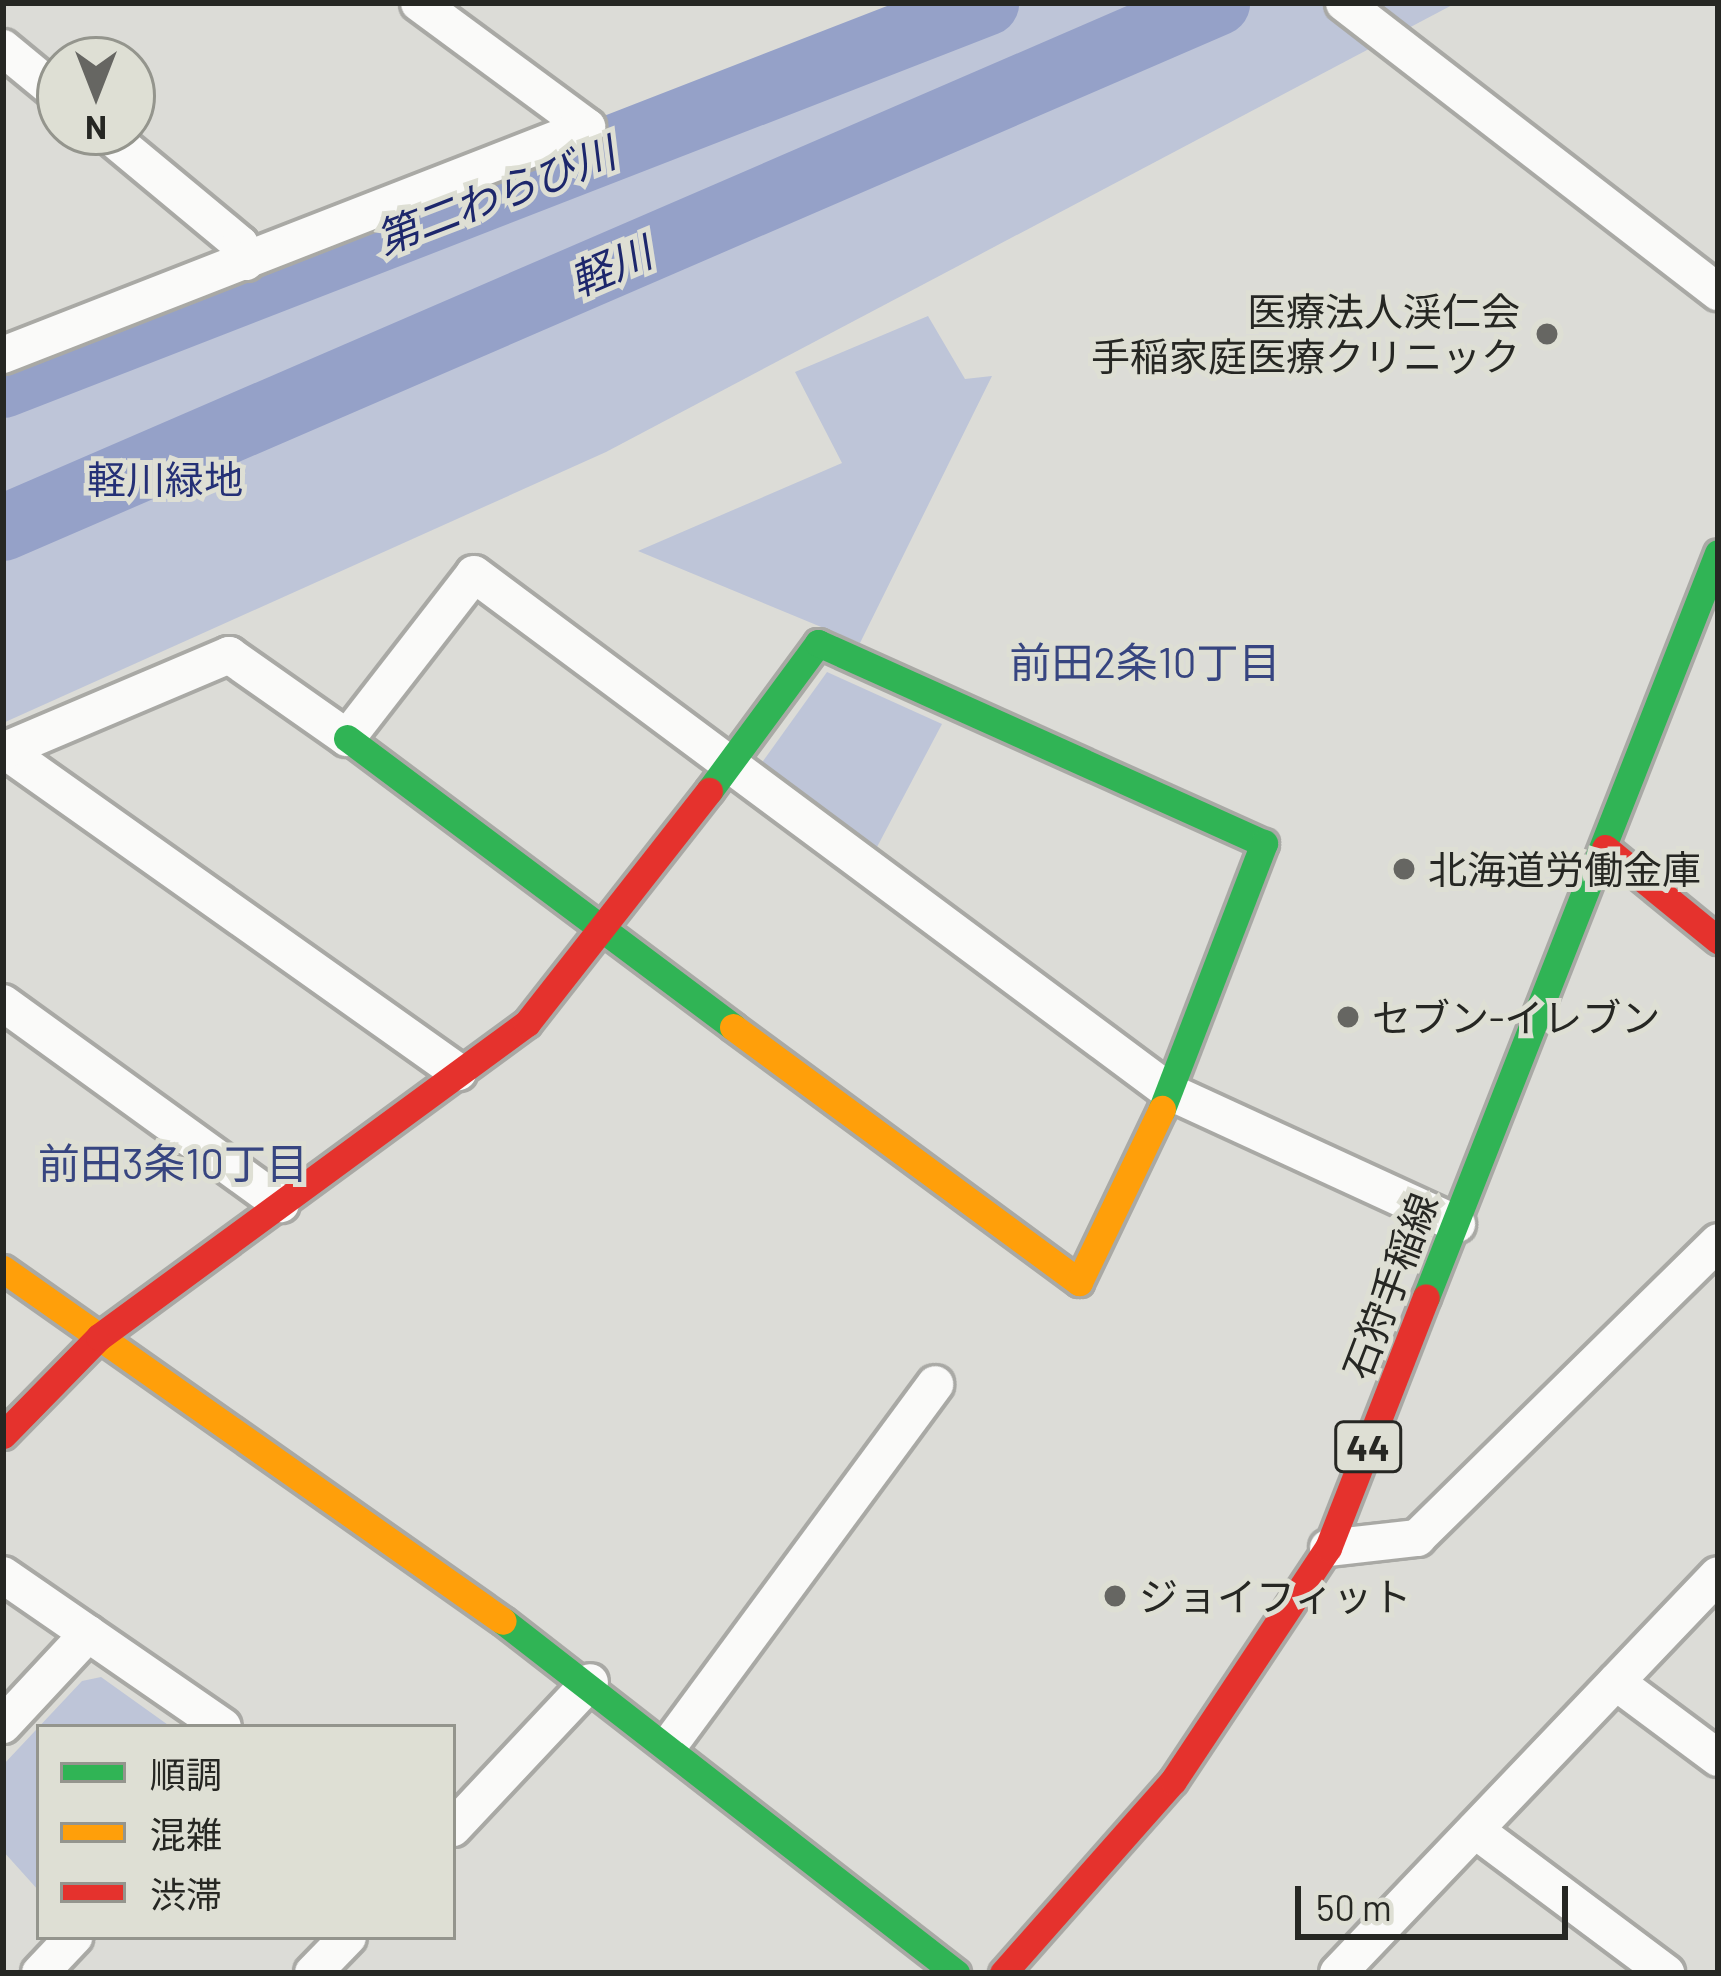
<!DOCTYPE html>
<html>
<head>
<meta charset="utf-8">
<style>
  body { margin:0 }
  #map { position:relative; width:1721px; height:1976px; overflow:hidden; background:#dcdcd7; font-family:Barlow,"Noto Sans JP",sans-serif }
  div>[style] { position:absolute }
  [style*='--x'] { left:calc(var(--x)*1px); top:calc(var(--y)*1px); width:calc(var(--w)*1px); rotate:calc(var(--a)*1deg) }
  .green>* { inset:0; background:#bec5d8 }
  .river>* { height:66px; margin:-33px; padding:0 33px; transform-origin:33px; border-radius:33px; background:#95a1c8 }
  .roads { filter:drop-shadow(3px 0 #a9a9a5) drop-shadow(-3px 0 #a9a9a5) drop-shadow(0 3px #a9a9a5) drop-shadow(0 -3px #a9a9a5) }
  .street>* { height:36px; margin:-18px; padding:0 18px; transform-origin:18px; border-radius:18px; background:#fafaf9 }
  .fast>* { height:27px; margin:-13.5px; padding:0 13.5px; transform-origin:13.5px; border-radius:13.5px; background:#30b455 }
  .slow>* { height:27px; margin:-13.5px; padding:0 13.5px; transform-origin:13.5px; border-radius:13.5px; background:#ff9f0a }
  .jam>* { height:27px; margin:-13.5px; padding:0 13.5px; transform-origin:13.5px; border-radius:13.5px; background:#e5322d }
  .dots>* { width:33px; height:33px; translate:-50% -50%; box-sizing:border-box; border:6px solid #dedfd4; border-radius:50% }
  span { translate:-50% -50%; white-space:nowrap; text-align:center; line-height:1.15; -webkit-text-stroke:10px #dedfd4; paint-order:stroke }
  .shield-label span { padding:3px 9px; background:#dedfd4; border:3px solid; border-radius:9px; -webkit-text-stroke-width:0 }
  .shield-label { font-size:36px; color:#262723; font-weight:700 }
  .poi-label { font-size:39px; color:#262723 }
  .right { translate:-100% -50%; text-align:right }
  .left { translate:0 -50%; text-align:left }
  .park-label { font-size:39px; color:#243076 }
  .street-label { font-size:39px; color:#262723 }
  .water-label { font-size:42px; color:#1d276c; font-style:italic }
  .neighbourhood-label { font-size:42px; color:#374580 }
  .frame { position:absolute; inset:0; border:6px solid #262723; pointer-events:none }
  .legend { position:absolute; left:36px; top:1724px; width:420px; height:216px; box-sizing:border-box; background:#dedfd4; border:3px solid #94958d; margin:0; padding:15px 21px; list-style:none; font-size:36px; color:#262723 }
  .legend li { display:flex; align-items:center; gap:24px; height:60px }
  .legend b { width:60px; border:3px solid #94958d }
  .north { position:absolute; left:36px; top:36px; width:120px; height:120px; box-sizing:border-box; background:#dedfd4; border:3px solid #94958d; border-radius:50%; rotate:180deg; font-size:33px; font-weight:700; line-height:48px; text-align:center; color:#262723 }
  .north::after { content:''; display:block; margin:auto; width:42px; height:54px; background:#666662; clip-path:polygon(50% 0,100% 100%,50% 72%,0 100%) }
  .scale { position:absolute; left:1295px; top:1886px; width:273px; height:54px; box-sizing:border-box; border:6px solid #262723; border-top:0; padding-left:15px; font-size:36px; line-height:42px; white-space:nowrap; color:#262723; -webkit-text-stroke:9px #dedfd4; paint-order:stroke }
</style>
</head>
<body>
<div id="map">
  <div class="green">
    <div style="clip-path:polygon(941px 3px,1456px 3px,606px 452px,3px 723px,3px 377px)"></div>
    <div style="clip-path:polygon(928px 316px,965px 379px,992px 376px,860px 643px,638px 551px,842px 463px,795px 372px)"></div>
    <div style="clip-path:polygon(827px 672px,942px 724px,877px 847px,761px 764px)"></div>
    <div style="clip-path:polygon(101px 1677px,171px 1727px,39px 1727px,39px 1891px,3px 1851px,3px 1765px,82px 1681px)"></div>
  </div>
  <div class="river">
    <div style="--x:3;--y:385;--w:1055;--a:-21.24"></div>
    <div style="--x:3;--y:528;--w:1323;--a:-23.39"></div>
  </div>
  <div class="roads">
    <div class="street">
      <div style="--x:419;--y:3;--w:209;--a:36.4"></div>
      <div style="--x:1344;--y:3;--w:473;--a:37.7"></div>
      <div style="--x:3;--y:48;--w:74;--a:39.5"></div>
      <div style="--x:105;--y:132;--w:175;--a:39.7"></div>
      <div style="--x:240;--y:244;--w:19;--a:72"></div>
      <div style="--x:3;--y:355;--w:627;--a:-21.33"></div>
      <div style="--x:4;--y:750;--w:557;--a:35.35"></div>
      <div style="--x:3;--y:751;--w:246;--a:-23"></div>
      <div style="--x:229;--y:655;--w:144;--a:35.1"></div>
      <div style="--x:347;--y:738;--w:207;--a:-52.2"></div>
      <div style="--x:474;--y:574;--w:868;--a:36.66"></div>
      <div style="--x:1170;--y:1092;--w:316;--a:24.7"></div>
      <div style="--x:3;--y:1003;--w:343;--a:35.9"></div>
      <div style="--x:1328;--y:1548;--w:90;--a:-6.4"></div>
      <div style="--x:1417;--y:1538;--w:422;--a:-44.5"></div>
      <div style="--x:3;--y:1575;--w:267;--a:34.6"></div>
      <div style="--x:1616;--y:1682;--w:127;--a:36.7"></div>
      <div style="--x:3;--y:1725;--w:125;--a:-47"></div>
      <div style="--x:670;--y:1744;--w:447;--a:-53.6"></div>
      <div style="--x:453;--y:1828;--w:200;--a:-46.8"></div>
      <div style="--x:1475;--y:1830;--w:239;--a:36.8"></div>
      <div style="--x:40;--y:1973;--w:50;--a:-46.6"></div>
      <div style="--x:313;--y:1973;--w:50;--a:-45.8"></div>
      <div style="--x:1338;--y:1973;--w:550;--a:-46.33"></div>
    </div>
    <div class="fast">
      <div style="--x:347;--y:738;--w:482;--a:36.8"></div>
      <div style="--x:709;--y:791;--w:184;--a:-53.6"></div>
      <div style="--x:818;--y:643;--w:489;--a:24.2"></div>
      <div style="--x:1264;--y:843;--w:285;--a:111"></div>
      <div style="--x:1426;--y:1297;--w:799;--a:-68.57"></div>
      <div style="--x:503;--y:1621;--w:574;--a:37.85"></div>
    </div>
    <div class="slow">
      <div style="--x:733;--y:1027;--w:430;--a:36.4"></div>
      <div style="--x:1079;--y:1282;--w:192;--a:-64.4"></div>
      <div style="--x:3;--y:1269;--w:611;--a:35.15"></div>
    </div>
    <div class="jam">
      <div style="--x:1605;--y:848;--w:146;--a:39.2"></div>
      <div style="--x:3;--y:1435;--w:137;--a:-45.6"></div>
      <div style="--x:99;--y:1337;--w:531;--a:-36.27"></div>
      <div style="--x:527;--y:1023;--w:295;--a:-51.9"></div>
      <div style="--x:1003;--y:1973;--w:256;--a:-48.5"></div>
      <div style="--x:1173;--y:1781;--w:280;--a:-56.4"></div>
      <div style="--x:1328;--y:1548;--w:269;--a:-68.7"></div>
    </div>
  </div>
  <div class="dots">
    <div style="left:1547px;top:334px;background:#666662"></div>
    <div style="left:1404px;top:869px;background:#666662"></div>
    <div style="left:1348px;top:1017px;background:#666662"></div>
    <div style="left:1115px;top:1596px;background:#666662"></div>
  </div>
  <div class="shield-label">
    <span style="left:1368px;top:1447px">44</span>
  </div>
  <div class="poi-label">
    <span class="right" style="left:1520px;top:334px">医療法人渓仁会<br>手稲家庭医療クリニック</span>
    <span class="left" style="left:1428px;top:869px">北海道労働金庫</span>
    <span class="left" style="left:1372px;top:1017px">セブン-イレブン</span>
    <span class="left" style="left:1139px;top:1596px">ジョイフィット</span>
  </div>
  <div class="park-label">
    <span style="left:165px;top:479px">軽川緑地</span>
  </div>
  <div class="street-label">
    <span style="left:1390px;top:1286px;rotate:-69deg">石狩手稲線</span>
  </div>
  <div class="water-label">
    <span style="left:495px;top:194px;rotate:-21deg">第二わらび川</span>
    <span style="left:610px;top:265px;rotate:-23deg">軽川</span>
  </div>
  <div class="neighbourhood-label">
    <span style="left:1145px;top:661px">前田2条10丁目</span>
    <span style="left:173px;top:1162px">前田3条10丁目</span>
  </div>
  <div class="frame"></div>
  <ul class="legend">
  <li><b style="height:15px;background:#30b455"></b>順調</li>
  <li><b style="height:15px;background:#ff9f0a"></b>混雑</li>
  <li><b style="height:15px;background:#e5322d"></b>渋滞</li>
  </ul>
  <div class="north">N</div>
  <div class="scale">50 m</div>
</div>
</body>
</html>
